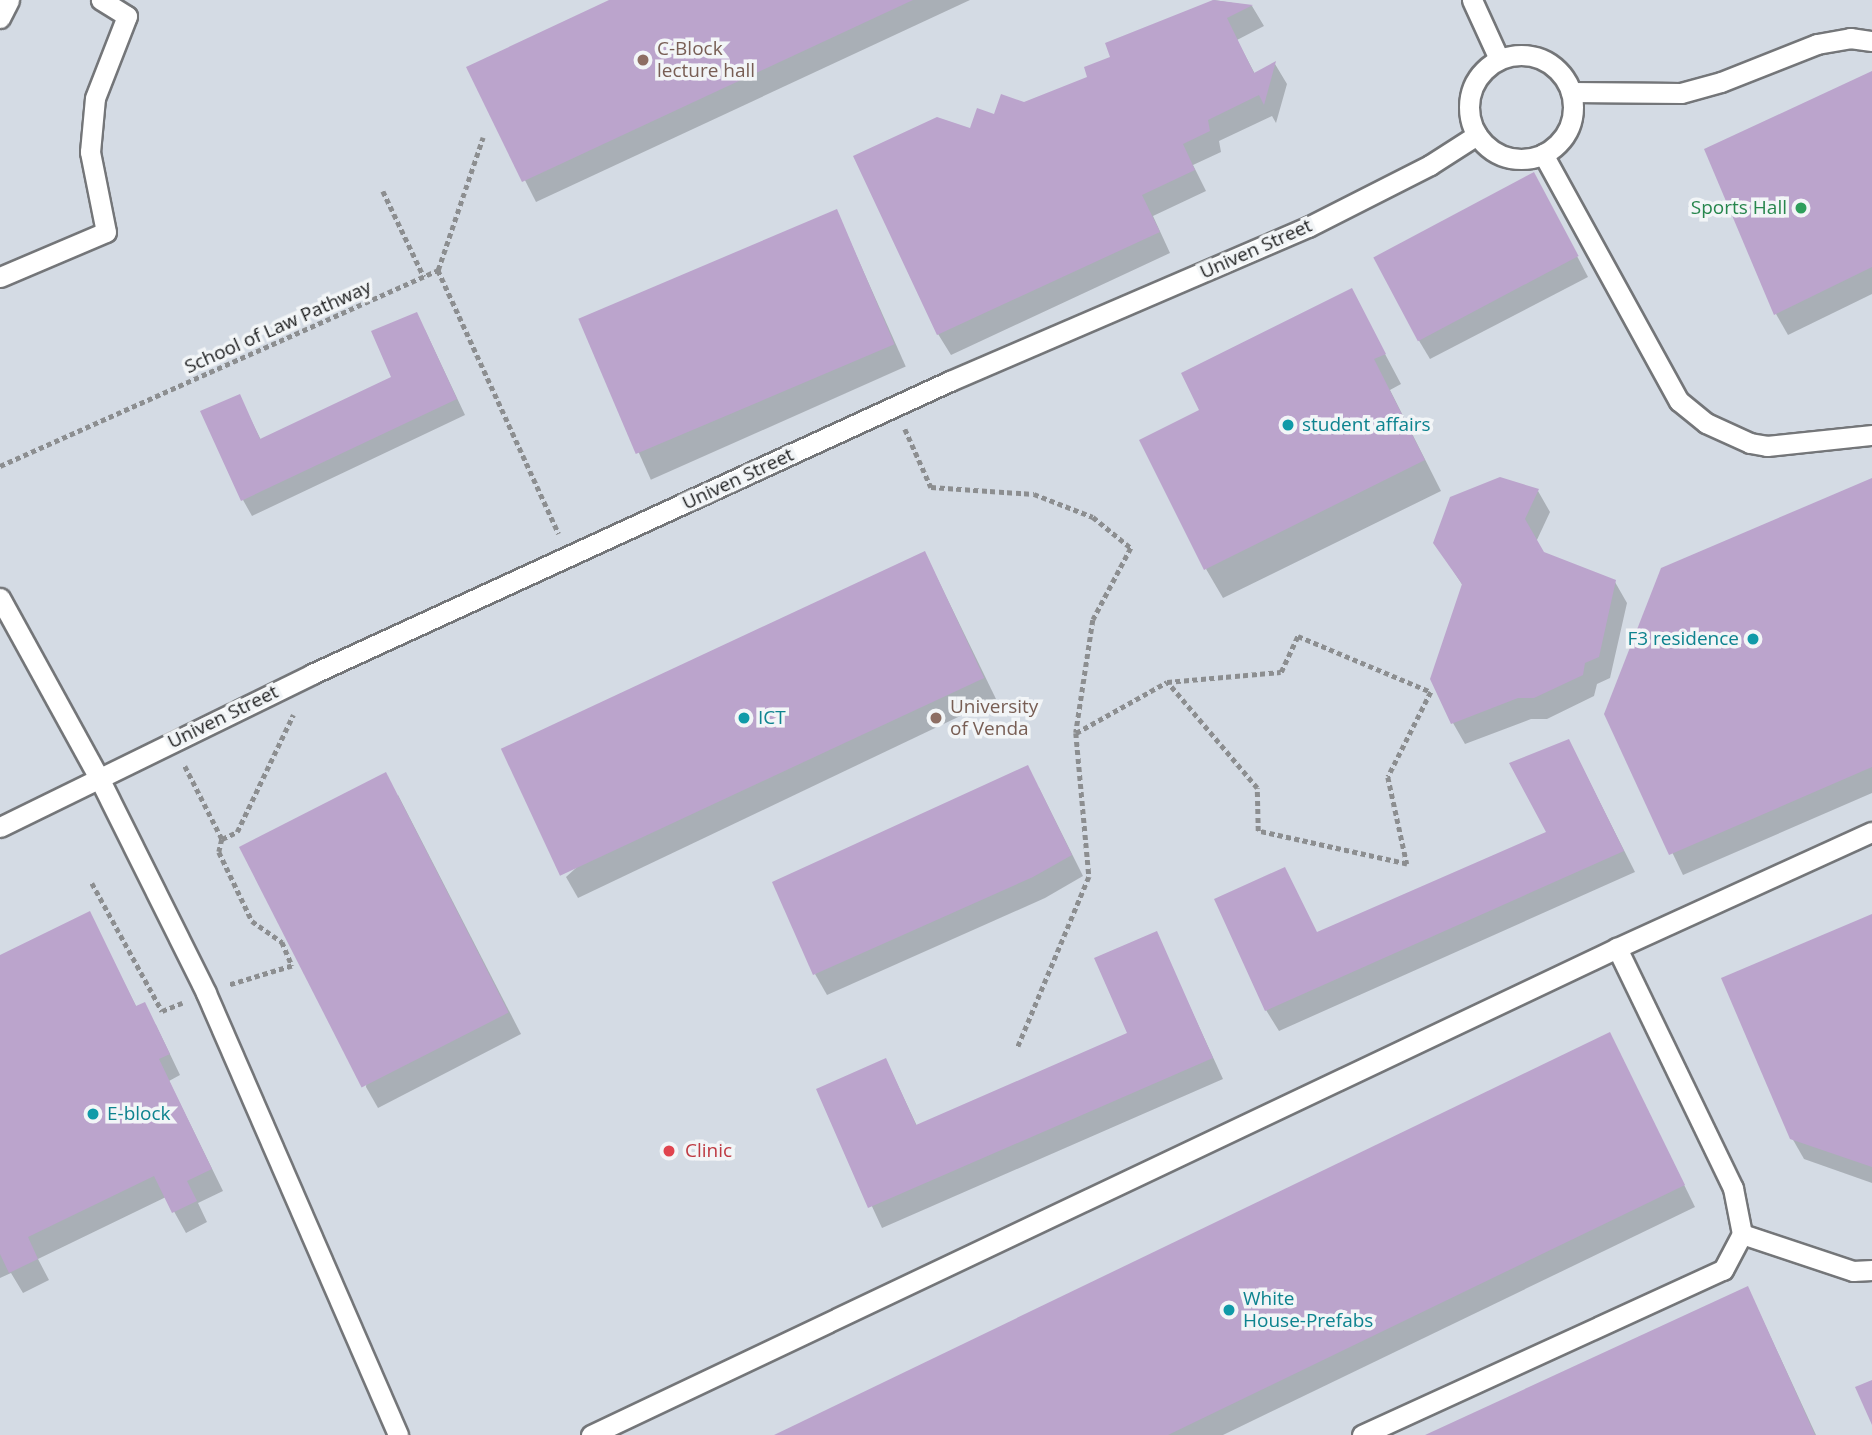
<!DOCTYPE html>
<html>
<head>
<meta charset="utf-8">
<style>
  body { margin:0 }
  #map { position:relative; width:1872px; height:1435px; overflow:hidden; background:#e5e7ea; font-family:"Open Sans",sans-serif }
  div>[style] { position:absolute }
  [style*='--x'] { left:calc(var(--x)*1px); top:calc(var(--y)*1px); width:calc(var(--w)*1px); rotate:calc(var(--a)*1deg) }
  .built>* { inset:0; background:#d4dbe4; transform-origin:0 0 }
  .shadow>* { inset:0; background:#0003; transform-origin:0 0 }
  .building>* { inset:0; background:#bba4cc; transform-origin:0 0 }
  .path>* { height:4.5px; margin-top:-2.25px; transform-origin:0; background:repeating-linear-gradient(90deg,#8c8e90 0 5px,transparent 0 8.5px) }
  .roads { filter:drop-shadow(2px 0 #747679) drop-shadow(-2px 0 #747679) drop-shadow(0 2px #747679) drop-shadow(0 -2px #747679) }
  .lane>* { height:19px; margin:-9.5px; padding:0 9.5px; transform-origin:9.5px; border-radius:9.5px; background:#fff }
  .lane>.ring { margin:-9.5px; padding:0; box-sizing:content-box; background:none; border:19px solid #fff; border-radius:50% }
  .dots>* { width:19px; height:19px; translate:-50% -50%; box-sizing:border-box; border:4px solid #f2f5f7; border-radius:50% }
  span { translate:-50% -50%; white-space:nowrap; text-align:center; line-height:1.15; -webkit-text-stroke:7px #f2f5f7; paint-order:stroke }
  .education-label { font-size:19px; color:#785e54 }
  .left { translate:0 -50%; text-align:left }
  .leisure-label { font-size:19px; color:#27864d }
  .right { translate:-100% -50%; text-align:right }
  .street-label { font-size:19px; color:#1d1e1f }
  .culture-label { font-size:19px; color:#0d838f }
  .health-label { font-size:19px; color:#be3a42 }
</style>
</head>
<body>
<div id="map">
  <div class="built">
    <div style="left:0;top:0;width:1872px;height:1435px"></div>
  </div>
  <div class="shadow">
    <div style="clip-path:polygon(613px 0,970px 0,536px 202px,468px 68px)"></div>
    <div style="clip-path:polygon(1214px 0,1252px 6px,1264px 26px,1237px 40px,1255px 74px,1275px 64px,1287px 84px,1276px 123px,1272px 116px,1219px 141px,1221px 152px,1193px 165px,1206px 191px,1153px 216px,1170px 253px,951px 355px,938px 334px,971px 130px,1089px 78px,1112px 58px)"></div>
    <div style="clip-path:polygon(1872px 73px,1872px 294px,1788px 335px,1776px 314px)"></div>
    <div style="clip-path:polygon(1545px 195px,1588px 277px,1430px 359px,1418px 339px)"></div>
    <div style="left:837px;top:212px;width:169px;height:279px;rotate:66deg"></div>
    <div style="clip-path:polygon(1351px 290px,1401px 384px,1390px 390px,1441px 491px,1223px 598px,1206px 569px)"></div>
    <div style="clip-path:polygon(425px 330px,465px 415px,252px 516px,243px 500px,239px 396px,261px 440px,393px 378px)"></div>
    <div style="clip-path:polygon(1872px 480px,1872px 793px,1683px 875px,1606px 714px)"></div>
    <div style="clip-path:polygon(1538px 491px,1550px 512px,1536px 542px,1543px 554px,1615px 582px,1627px 603px,1610px 678px,1597px 684px,1594px 696px,1547px 719px,1531px 719px,1465px 744px,1453px 723px,1463px 586px,1435px 542px)"></div>
    <div style="clip-path:polygon(925px 553px,996px 699px,578px 898px,566px 877px)"></div>
    <div style="clip-path:polygon(1580px 763px,1635px 872px,1279px 1031px,1266px 1010px,1317px 933px,1548px 833px)"></div>
    <div style="clip-path:polygon(1039px 788px,1083px 876px,1045px 898px,827px 995px,815px 974px)"></div>
    <div style="clip-path:polygon(398px 795px,521px 1034px,378px 1108px,366px 1087px)"></div>
    <div style="clip-path:polygon(89px 913px,137px 1008px,156px 1025px,180px 1075px,169px 1081px,223px 1191px,198px 1203px,207px 1222px,186px 1233px,166px 1197px,38px 1259px,49px 1280px,23px 1293px,11px 1273px,0 1278px,0 957px)"></div>
    <div style="clip-path:polygon(1872px 916px,1872px 1183px,1804px 1159px,1792px 1138px)"></div>
    <div style="clip-path:polygon(1156px 933px,1223px 1079px,882px 1228px,818px 1090px,886px 1060px,917px 1126px,1129px 1033px)"></div>
    <div style="clip-path:polygon(1610px 1034px,1695px 1207px,1223px 1435px,778px 1435px)"></div>
    <div style="clip-path:polygon(1748px 1288px,1816px 1435px,1433px 1435px)"></div>
  </div>
  <div class="building">
    <div style="clip-path:polygon(609px 0,913px 0,522px 182px,466px 67px)"></div>
    <div style="clip-path:polygon(1213px 0,1253px 5px,1227px 18px,1254px 73px,1276px 61px,1264px 105px,1259px 95px,1208px 120px,1210px 131px,1183px 144px,1195px 170px,1142px 195px,1160px 232px,937px 335px,853px 156px,937px 117px,970px 128px,977px 108px,994px 114px,1001px 94px,1024px 102px,1087px 77px,1084px 67px,1110px 57px,1105px 43px)"></div>
    <div style="clip-path:polygon(1872px 71px,1872px 267px,1774px 315px,1704px 149px)"></div>
    <div style="left:1534px;top:172px;width:95px;height:182px;rotate:62deg"></div>
    <div style="left:837px;top:209px;width:147px;height:281px;rotate:67deg"></div>
    <div style="clip-path:polygon(1352px 288px,1386px 354px,1374px 359px,1425px 460px,1204px 570px,1139px 440px,1199px 410px,1181px 373px)"></div>
    <div style="clip-path:polygon(417px 312px,457px 399px,241px 501px,200px 411px,240px 394px,260px 439px,391px 377px,371px 331px)"></div>
    <div style="clip-path:polygon(1500px 477px,1539px 489px,1525px 519px,1544px 552px,1616px 580px,1599px 657px,1585px 663px,1583px 675px,1534px 698px,1518px 698px,1451px 724px,1430px 679px,1462px 584px,1433px 543px,1450px 497px)"></div>
    <div style="clip-path:polygon(1872px 478px,1872px 767px,1669px 855px,1604px 714px,1661px 568px)"></div>
    <div style="left:925px;top:551px;width:140px;height:468px;rotate:65deg"></div>
    <div style="clip-path:polygon(1569px 739px,1624px 851px,1265px 1011px,1214px 899px,1285px 867px,1317px 932px,1546px 832px,1509px 763px)"></div>
    <div style="clip-path:polygon(1028px 765px,1072px 855px,1033px 877px,813px 975px,772px 882px)"></div>
    <div style="left:386px;top:772px;width:270px;height:165px;rotate:63deg"></div>
    <div style="clip-path:polygon(90px 911px,136px 1006px,145px 1002px,170px 1054px,159px 1059px,212px 1169px,187px 1181px,197px 1201px,172px 1213px,154px 1176px,28px 1237px,38px 1259px,9px 1273px,0 1254px,0 955px)"></div>
    <div style="clip-path:polygon(1872px 914px,1872px 1167px,1790px 1139px,1721px 978px)"></div>
    <div style="clip-path:polygon(1157px 931px,1213px 1058px,868px 1208px,816px 1089px,886px 1058px,916px 1125px,1127px 1033px,1094px 958px)"></div>
    <div style="clip-path:polygon(1610px 1032px,1685px 1185px,1168px 1435px,774px 1435px)"></div>
    <div style="clip-path:polygon(1748px 1286px,1815px 1435px,1425px 1435px)"></div>
    <div style="clip-path:polygon(1872px 1380px,1872px 1425px,1855px 1387px)"></div>
  </div>
  <div class="path">
    <div style="--x:383;--y:191;--w:95;--a:64.5"></div>
    <div style="--x:438;--y:270;--w:290;--a:65.4"></div>
    <div style="--x:905;--y:429;--w:64;--a:65.9"></div>
    <div style="--x:931;--y:487;--w:103;--a:3.9"></div>
    <div style="--x:1034;--y:494;--w:63;--a:21.3"></div>
    <div style="--x:1093;--y:517;--w:49;--a:39.2"></div>
    <div style="--x:1131;--y:548;--w:81;--a:117.8"></div>
    <div style="--x:1093;--y:620;--w:114;--a:98.6"></div>
    <div style="--x:1076;--y:733;--w:145;--a:84.8"></div>
    <div style="--x:1089;--y:877;--w:184;--a:112.7"></div>
    <div style="--x:0;--y:466;--w:480;--a:-24.1"></div>
    <div style="--x:438;--y:270;--w:140;--a:-71.3"></div>
    <div style="--x:1076;--y:733;--w:104;--a:-29.3"></div>
    <div style="--x:1167;--y:682;--w:114;--a:-5"></div>
    <div style="--x:1281;--y:672;--w:40;--a:-65"></div>
    <div style="--x:1298;--y:636;--w:144;--a:22.8"></div>
    <div style="--x:1431;--y:692;--w:95;--a:116.8"></div>
    <div style="--x:1388;--y:777;--w:89;--a:77.7"></div>
    <div style="--x:1407;--y:864;--w:153;--a:-167.5"></div>
    <div style="--x:1258;--y:831;--w:43;--a:-91.3"></div>
    <div style="--x:1257;--y:788;--w:139;--a:-130.3"></div>
    <div style="--x:185;--y:766;--w:82;--a:63.1"></div>
    <div style="--x:222;--y:839;--w:13;--a:103"></div>
    <div style="--x:219;--y:852;--w:76;--a:64.4"></div>
    <div style="--x:252;--y:921;--w:37;--a:35"></div>
    <div style="--x:282;--y:942;--w:26;--a:67"></div>
    <div style="--x:292;--y:966;--w:66;--a:163.2"></div>
    <div style="--x:222;--y:839;--w:17;--a:-25"></div>
    <div style="--x:237;--y:832;--w:130;--a:-64.4"></div>
    <div style="--x:92;--y:883;--w:146;--a:61.3"></div>
    <div style="--x:162;--y:1011;--w:22;--a:-22"></div>
  </div>
  <div class="roads">
    <div class="lane">
      <div style="--x:1472;--y:0;--w:65;--a:65.4"></div>
      <div style="--x:0;--y:18;--w:20;--a:-63"></div>
      <div class="ring" style="left:1469px;top:55px;width:85px;height:85px"></div>
      <div style="--x:1571;--y:92;--w:110;--a:0.5"></div>
      <div style="--x:1681;--y:93;--w:41;--a:-15.4"></div>
      <div style="--x:1721;--y:82;--w:103;--a:-21.6"></div>
      <div style="--x:1817;--y:44;--w:34;--a:-10"></div>
      <div style="--x:1850;--y:38;--w:22;--a:8"></div>
      <div style="--x:1543;--y:154;--w:282;--a:61.2"></div>
      <div style="--x:1679;--y:401;--w:35;--a:39"></div>
      <div style="--x:1706;--y:423;--w:48;--a:24.4"></div>
      <div style="--x:1750;--y:443;--w:17;--a:10"></div>
      <div style="--x:1767;--y:446;--w:106;--a:-6"></div>
      <div style="--x:0;--y:277;--w:115;--a:-23"></div>
      <div style="--x:106;--y:232;--w:82;--a:-101.3"></div>
      <div style="--x:90;--y:152;--w:54;--a:-84.7"></div>
      <div style="--x:95;--y:98;--w:88;--a:-68.7"></div>
      <div style="--x:127;--y:16;--w:31;--a:-148"></div>
      <div style="--x:0;--y:598;--w:205;--a:61.2"></div>
      <div style="--x:99;--y:778;--w:240;--a:63.5"></div>
      <div style="--x:206;--y:993;--w:482;--a:66.5"></div>
      <div style="--x:0;--y:827;--w:347;--a:-26.1"></div>
      <div style="--x:312;--y:674;--w:702;--a:-24.67"></div>
      <div style="--x:950;--y:381;--w:390;--a:-23.3"></div>
      <div style="--x:1308;--y:227;--w:137;--a:-26.9"></div>
      <div style="--x:1430;--y:165;--w:56;--a:-32.6"></div>
      <div style="--x:1742;--y:1234;--w:117;--a:18.4"></div>
      <div style="--x:1853;--y:1271;--w:19;--a:-3"></div>
      <div style="--x:591;--y:1435;--w:1136;--a:-25.39"></div>
      <div style="--x:1617;--y:948;--w:280;--a:-24.5"></div>
      <div style="--x:1362;--y:1435;--w:397;--a:-24.6"></div>
      <div style="--x:1723;--y:1270;--w:41;--a:-62.2"></div>
      <div style="--x:1742;--y:1234;--w:47;--a:-101.1"></div>
      <div style="--x:1733;--y:1188;--w:267;--a:-115.8"></div>
    </div>
  </div>
  <div class="dots">
    <div style="left:643px;top:60px;background:#8d6e63"></div>
    <div style="left:1801px;top:208px;background:#2e9e5b"></div>
    <div style="left:1288px;top:425px;background:#0f9aa8"></div>
    <div style="left:1753px;top:639px;background:#0f9aa8"></div>
    <div style="left:744px;top:718px;background:#0f9aa8"></div>
    <div style="left:936px;top:718px;background:#8d6e63"></div>
    <div style="left:93px;top:1114px;background:#0f9aa8"></div>
    <div style="left:669px;top:1151px;background:#e0444e"></div>
    <div style="left:1229px;top:1310px;background:#0f9aa8"></div>
  </div>
  <div class="education-label">
    <span class="left" style="left:657px;top:60px">C-Block<br>lecture hall</span>
    <span class="left" style="left:950px;top:718px">University<br>of Venda</span>
  </div>
  <div class="leisure-label">
    <span class="right" style="left:1787px;top:208px">Sports Hall</span>
  </div>
  <div class="street-label">
    <span style="left:1256px;top:249px;rotate:-24deg">Univen Street</span>
    <span style="left:278px;top:327px;rotate:-24deg">School of Law Pathway</span>
    <span style="left:738px;top:479px;rotate:-25deg">Univen Street</span>
    <span style="left:223px;top:717px;rotate:-26deg">Univen Street</span>
  </div>
  <div class="culture-label">
    <span class="left" style="left:1302px;top:425px">student affairs</span>
    <span class="right" style="left:1739px;top:639px">F3 residence</span>
    <span class="left" style="left:758px;top:718px">ICT</span>
    <span class="left" style="left:107px;top:1114px">E-block</span>
    <span class="left" style="left:1243px;top:1310px">White<br>House-Prefabs</span>
  </div>
  <div class="health-label">
    <span class="left" style="left:685px;top:1151px">Clinic</span>
  </div>
</div>
</body>
</html>
